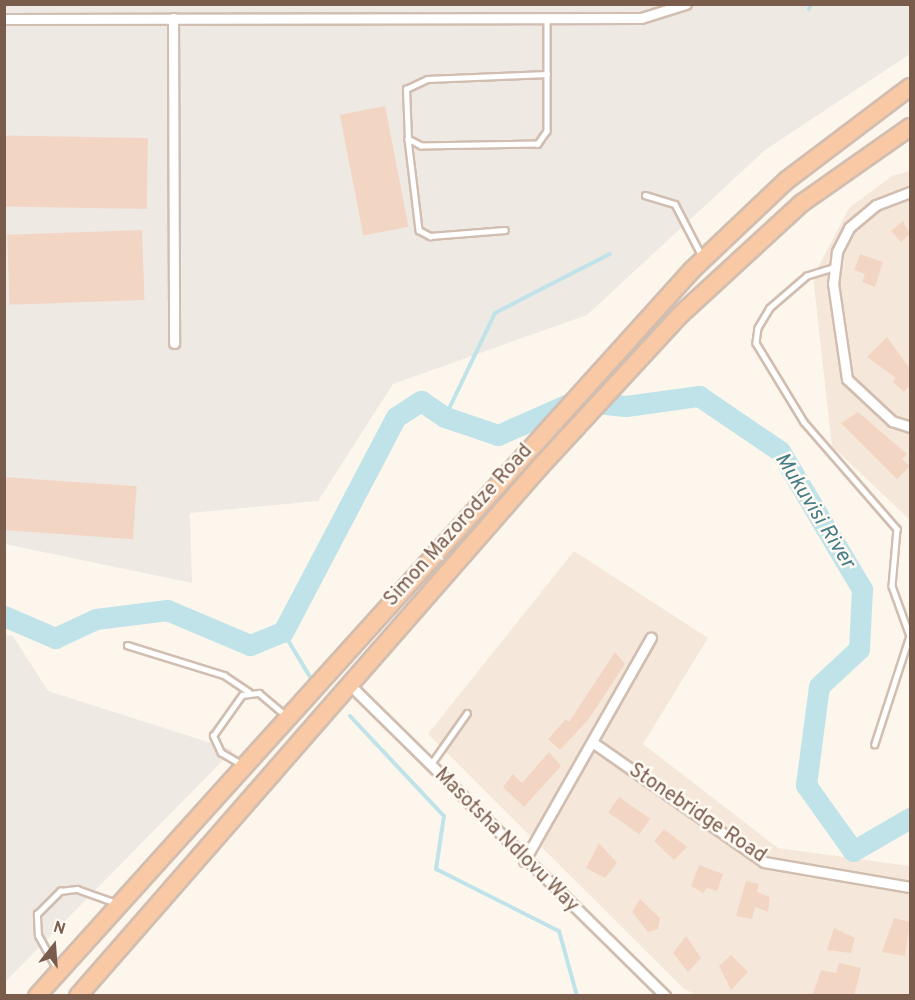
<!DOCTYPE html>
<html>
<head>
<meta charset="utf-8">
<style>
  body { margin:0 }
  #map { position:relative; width:915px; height:1000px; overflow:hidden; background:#fdf6ec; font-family:Overpass,sans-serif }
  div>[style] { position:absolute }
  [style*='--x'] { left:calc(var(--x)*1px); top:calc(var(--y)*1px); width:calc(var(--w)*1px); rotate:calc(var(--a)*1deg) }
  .residential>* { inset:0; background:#f5e8da }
  .industrial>* { inset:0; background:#efe9e4 }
  .stream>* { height:4px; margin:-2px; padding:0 2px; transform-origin:2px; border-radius:2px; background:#bfe3e8 }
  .river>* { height:21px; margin:-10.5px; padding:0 10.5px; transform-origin:10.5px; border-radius:10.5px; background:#bfe3e8 }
  .building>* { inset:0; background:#f3d5c3; transform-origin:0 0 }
  .roads { filter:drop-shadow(2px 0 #d1beb0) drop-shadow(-2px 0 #d1beb0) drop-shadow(0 2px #d1beb0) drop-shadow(0 -2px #d1beb0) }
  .service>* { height:4.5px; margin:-2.25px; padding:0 2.25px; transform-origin:2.25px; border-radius:2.25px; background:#fff }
  .minor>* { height:9px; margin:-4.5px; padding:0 4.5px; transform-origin:4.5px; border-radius:4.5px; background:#fff }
  .trunk>* { height:16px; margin:-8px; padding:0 8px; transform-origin:8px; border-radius:8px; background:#f9c8a4 }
  span { translate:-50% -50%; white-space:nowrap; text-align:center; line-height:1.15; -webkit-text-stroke:5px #fffaf3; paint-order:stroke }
  .street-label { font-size:20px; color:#7a5c4d }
  .water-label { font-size:21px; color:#437c86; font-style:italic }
  .frame { position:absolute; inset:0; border:6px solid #7a5c4d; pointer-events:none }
  .north { position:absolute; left:24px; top:916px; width:60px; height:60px; -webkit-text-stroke:4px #fffaf3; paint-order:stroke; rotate:17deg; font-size:16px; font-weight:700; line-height:24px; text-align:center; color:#7a5c4d }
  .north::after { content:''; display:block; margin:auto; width:21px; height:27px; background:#7a5c4d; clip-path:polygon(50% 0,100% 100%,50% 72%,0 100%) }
</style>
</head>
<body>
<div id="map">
  <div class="residential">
    <div style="clip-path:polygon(910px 171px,910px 520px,832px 446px,813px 277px,849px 208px,892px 176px)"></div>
    <div style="clip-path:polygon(574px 551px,708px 638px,643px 744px,778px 848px,910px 866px,910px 995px,699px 996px,684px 989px,428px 734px)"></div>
  </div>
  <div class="industrial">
    <div style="clip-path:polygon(5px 5px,910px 5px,910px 54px,765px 150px,587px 315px,393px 384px,318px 501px,190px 513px,192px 583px,5px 544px)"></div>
    <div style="clip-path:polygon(5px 635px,13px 636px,48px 691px,233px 750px,5px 982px)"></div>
  </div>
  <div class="stream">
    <div style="--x:809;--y:9;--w:5;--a:-68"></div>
    <div style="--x:445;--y:417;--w:115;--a:-64.3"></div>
    <div style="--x:495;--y:313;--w:129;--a:-27.2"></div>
    <div style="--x:283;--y:632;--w:52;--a:59"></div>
    <div style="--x:350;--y:716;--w:137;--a:46.8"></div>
    <div style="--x:444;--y:816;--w:54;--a:98.6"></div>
    <div style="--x:436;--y:869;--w:138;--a:26.8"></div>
    <div style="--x:559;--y:931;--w:67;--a:74.5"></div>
  </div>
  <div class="river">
    <div style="--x:4;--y:616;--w:56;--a:23.3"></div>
    <div style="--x:55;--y:638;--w:45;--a:-24.9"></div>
    <div style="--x:96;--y:619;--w:72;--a:-7.2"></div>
    <div style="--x:167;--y:610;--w:90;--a:22.9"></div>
    <div style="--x:250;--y:645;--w:35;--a:-22"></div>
    <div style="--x:283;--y:632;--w:243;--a:-62.3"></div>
    <div style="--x:396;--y:417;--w:30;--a:-33"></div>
    <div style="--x:421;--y:401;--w:29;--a:34"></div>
    <div style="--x:445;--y:417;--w:56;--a:18.8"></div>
    <div style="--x:498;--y:435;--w:84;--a:-23.8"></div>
    <div style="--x:575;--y:401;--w:51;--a:5.6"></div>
    <div style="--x:626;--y:406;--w:74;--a:-7.8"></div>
    <div style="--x:699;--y:396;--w:98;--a:34.2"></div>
    <div style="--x:780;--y:451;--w:161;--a:59.3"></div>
    <div style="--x:862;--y:589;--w:60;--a:92.9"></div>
    <div style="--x:859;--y:649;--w:54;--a:137.2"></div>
    <div style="--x:819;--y:686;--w:100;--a:97.5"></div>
    <div style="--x:806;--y:785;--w:81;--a:54.5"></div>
    <div style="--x:853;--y:851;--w:66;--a:-30.1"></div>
  </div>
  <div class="building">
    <div style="left:385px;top:106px;width:123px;height:46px;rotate:79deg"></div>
    <div style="left:148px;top:138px;width:71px;height:144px;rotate:91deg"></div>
    <div style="clip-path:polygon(903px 221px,910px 234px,901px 242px,891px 231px)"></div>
    <div style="left:142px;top:230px;width:70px;height:135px;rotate:88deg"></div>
    <div style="clip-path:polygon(860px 254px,883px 262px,875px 287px,862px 282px,865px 274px,854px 270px)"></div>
    <div style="clip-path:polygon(887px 337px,910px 369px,910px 385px,904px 392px,893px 382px,896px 378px,867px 357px)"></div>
    <div style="clip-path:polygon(858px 412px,907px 454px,902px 459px,910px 466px,897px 479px,841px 423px)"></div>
    <div style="left:4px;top:477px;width:133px;height:53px;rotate:4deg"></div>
    <div style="clip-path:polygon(615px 652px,625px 664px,588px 720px,560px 750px,548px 739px,566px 719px,569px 722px)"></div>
    <div style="clip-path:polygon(549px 752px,561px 766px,524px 807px,503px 787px,513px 774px,522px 783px)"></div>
    <div style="left:619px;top:797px;width:38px;height:19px;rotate:35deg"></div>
    <div style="clip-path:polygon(664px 829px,687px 847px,674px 860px,654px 841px)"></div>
    <div style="clip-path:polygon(599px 843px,617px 863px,605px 878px,586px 868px)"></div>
    <div style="clip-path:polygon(699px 865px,723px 874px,717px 891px,707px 888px,703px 893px,691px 886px)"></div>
    <div style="clip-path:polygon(746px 881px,759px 884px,757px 892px,770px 897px,768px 912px,755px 907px,752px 919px,736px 916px)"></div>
    <div style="clip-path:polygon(640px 899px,660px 918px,658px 929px,648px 932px,632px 912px)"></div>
    <div style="clip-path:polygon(894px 918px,910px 922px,905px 956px,882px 952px)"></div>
    <div style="clip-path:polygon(834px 928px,855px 938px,851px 953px,827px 950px)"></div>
    <div style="clip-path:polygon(686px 936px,701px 958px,688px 972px,673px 953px)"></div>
    <div style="clip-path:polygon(731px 955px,748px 972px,731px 990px,719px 966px)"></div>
    <div style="clip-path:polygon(839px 963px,861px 968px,854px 996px,812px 996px,821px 970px,836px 973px)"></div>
  </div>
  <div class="roads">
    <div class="service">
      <div style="--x:547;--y:18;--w:113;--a:90"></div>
      <div style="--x:547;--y:131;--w:16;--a:125"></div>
      <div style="--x:538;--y:144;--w:117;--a:179"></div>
      <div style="--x:421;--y:146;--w:15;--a:-152"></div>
      <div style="--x:408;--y:139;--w:50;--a:-92.3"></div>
      <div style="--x:406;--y:89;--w:23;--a:-25"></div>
      <div style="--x:427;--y:79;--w:120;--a:-2.4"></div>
      <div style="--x:408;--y:139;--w:92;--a:83.1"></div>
      <div style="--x:419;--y:230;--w:13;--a:29"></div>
      <div style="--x:430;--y:236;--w:75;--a:-4.6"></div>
      <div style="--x:645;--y:195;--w:31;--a:17"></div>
      <div style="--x:675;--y:204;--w:59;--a:62.6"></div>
      <div style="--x:833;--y:268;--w:27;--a:163"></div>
      <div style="--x:807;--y:276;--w:49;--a:139.1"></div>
      <div style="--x:770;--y:308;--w:23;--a:121"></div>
      <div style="--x:758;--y:328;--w:15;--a:98"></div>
      <div style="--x:756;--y:343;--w:92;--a:58.7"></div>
      <div style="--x:804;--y:422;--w:142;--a:49"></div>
      <div style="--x:897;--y:529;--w:57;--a:95"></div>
      <div style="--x:892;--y:586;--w:53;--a:70.2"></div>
      <div style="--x:910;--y:636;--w:114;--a:108"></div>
      <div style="--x:127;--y:645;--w:102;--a:17.2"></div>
      <div style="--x:224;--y:675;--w:30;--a:34"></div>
      <div style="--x:431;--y:764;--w:62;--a:-54.8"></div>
      <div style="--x:242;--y:765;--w:24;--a:-150"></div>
      <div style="--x:221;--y:753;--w:19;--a:-115"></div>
      <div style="--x:213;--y:736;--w:50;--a:-54.7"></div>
      <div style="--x:242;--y:695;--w:17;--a:-7"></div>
      <div style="--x:259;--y:693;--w:34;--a:40"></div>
      <div style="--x:56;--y:968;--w:37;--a:-119"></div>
      <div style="--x:38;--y:936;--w:22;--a:-93"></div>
      <div style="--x:37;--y:914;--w:33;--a:-45"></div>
      <div style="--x:60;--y:891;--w:17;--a:-7"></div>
      <div style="--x:77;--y:889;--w:41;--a:19.7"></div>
    </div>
    <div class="minor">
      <div style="--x:173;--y:18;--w:325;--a:89.8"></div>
      <div style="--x:4;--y:19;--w:637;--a:-0.09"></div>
      <div style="--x:641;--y:18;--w:47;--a:-17.3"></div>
      <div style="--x:910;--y:192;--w:36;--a:159"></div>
      <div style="--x:876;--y:205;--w:35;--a:140"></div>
      <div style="--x:849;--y:228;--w:27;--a:117"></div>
      <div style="--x:837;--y:252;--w:31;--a:97"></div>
      <div style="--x:833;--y:283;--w:97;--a:81.7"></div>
      <div style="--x:847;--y:379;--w:62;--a:43"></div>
      <div style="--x:892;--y:421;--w:19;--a:18"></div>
      <div style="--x:350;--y:685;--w:443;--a:44.6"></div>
      <div style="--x:595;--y:744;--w:206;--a:34.9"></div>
      <div style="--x:764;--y:862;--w:148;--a:9.7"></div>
      <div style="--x:524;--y:861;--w:257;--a:-60.4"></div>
    </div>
    <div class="trunk">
      <div style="--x:37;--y:996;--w:978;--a:-47.94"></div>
      <div style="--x:692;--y:270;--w:131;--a:-43.5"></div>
      <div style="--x:787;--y:180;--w:154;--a:-37.1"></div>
      <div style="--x:78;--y:996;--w:700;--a:-48.88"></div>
      <div style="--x:538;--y:469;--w:209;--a:-47.3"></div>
      <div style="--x:680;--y:315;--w:166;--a:-42.6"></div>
      <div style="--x:802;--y:203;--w:132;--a:-35.1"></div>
    </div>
  </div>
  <div class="street-label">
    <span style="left:459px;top:526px;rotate:-48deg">Simon Mazorodze Road</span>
    <span style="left:697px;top:814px;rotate:34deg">Stonebridge Road</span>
    <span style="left:506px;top:841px;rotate:45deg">Masotsha Ndlovu Way</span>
  </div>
  <div class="water-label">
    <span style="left:814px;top:511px;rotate:58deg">Mukuvisi River</span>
  </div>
  <div class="frame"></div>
  <div class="north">N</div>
</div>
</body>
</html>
